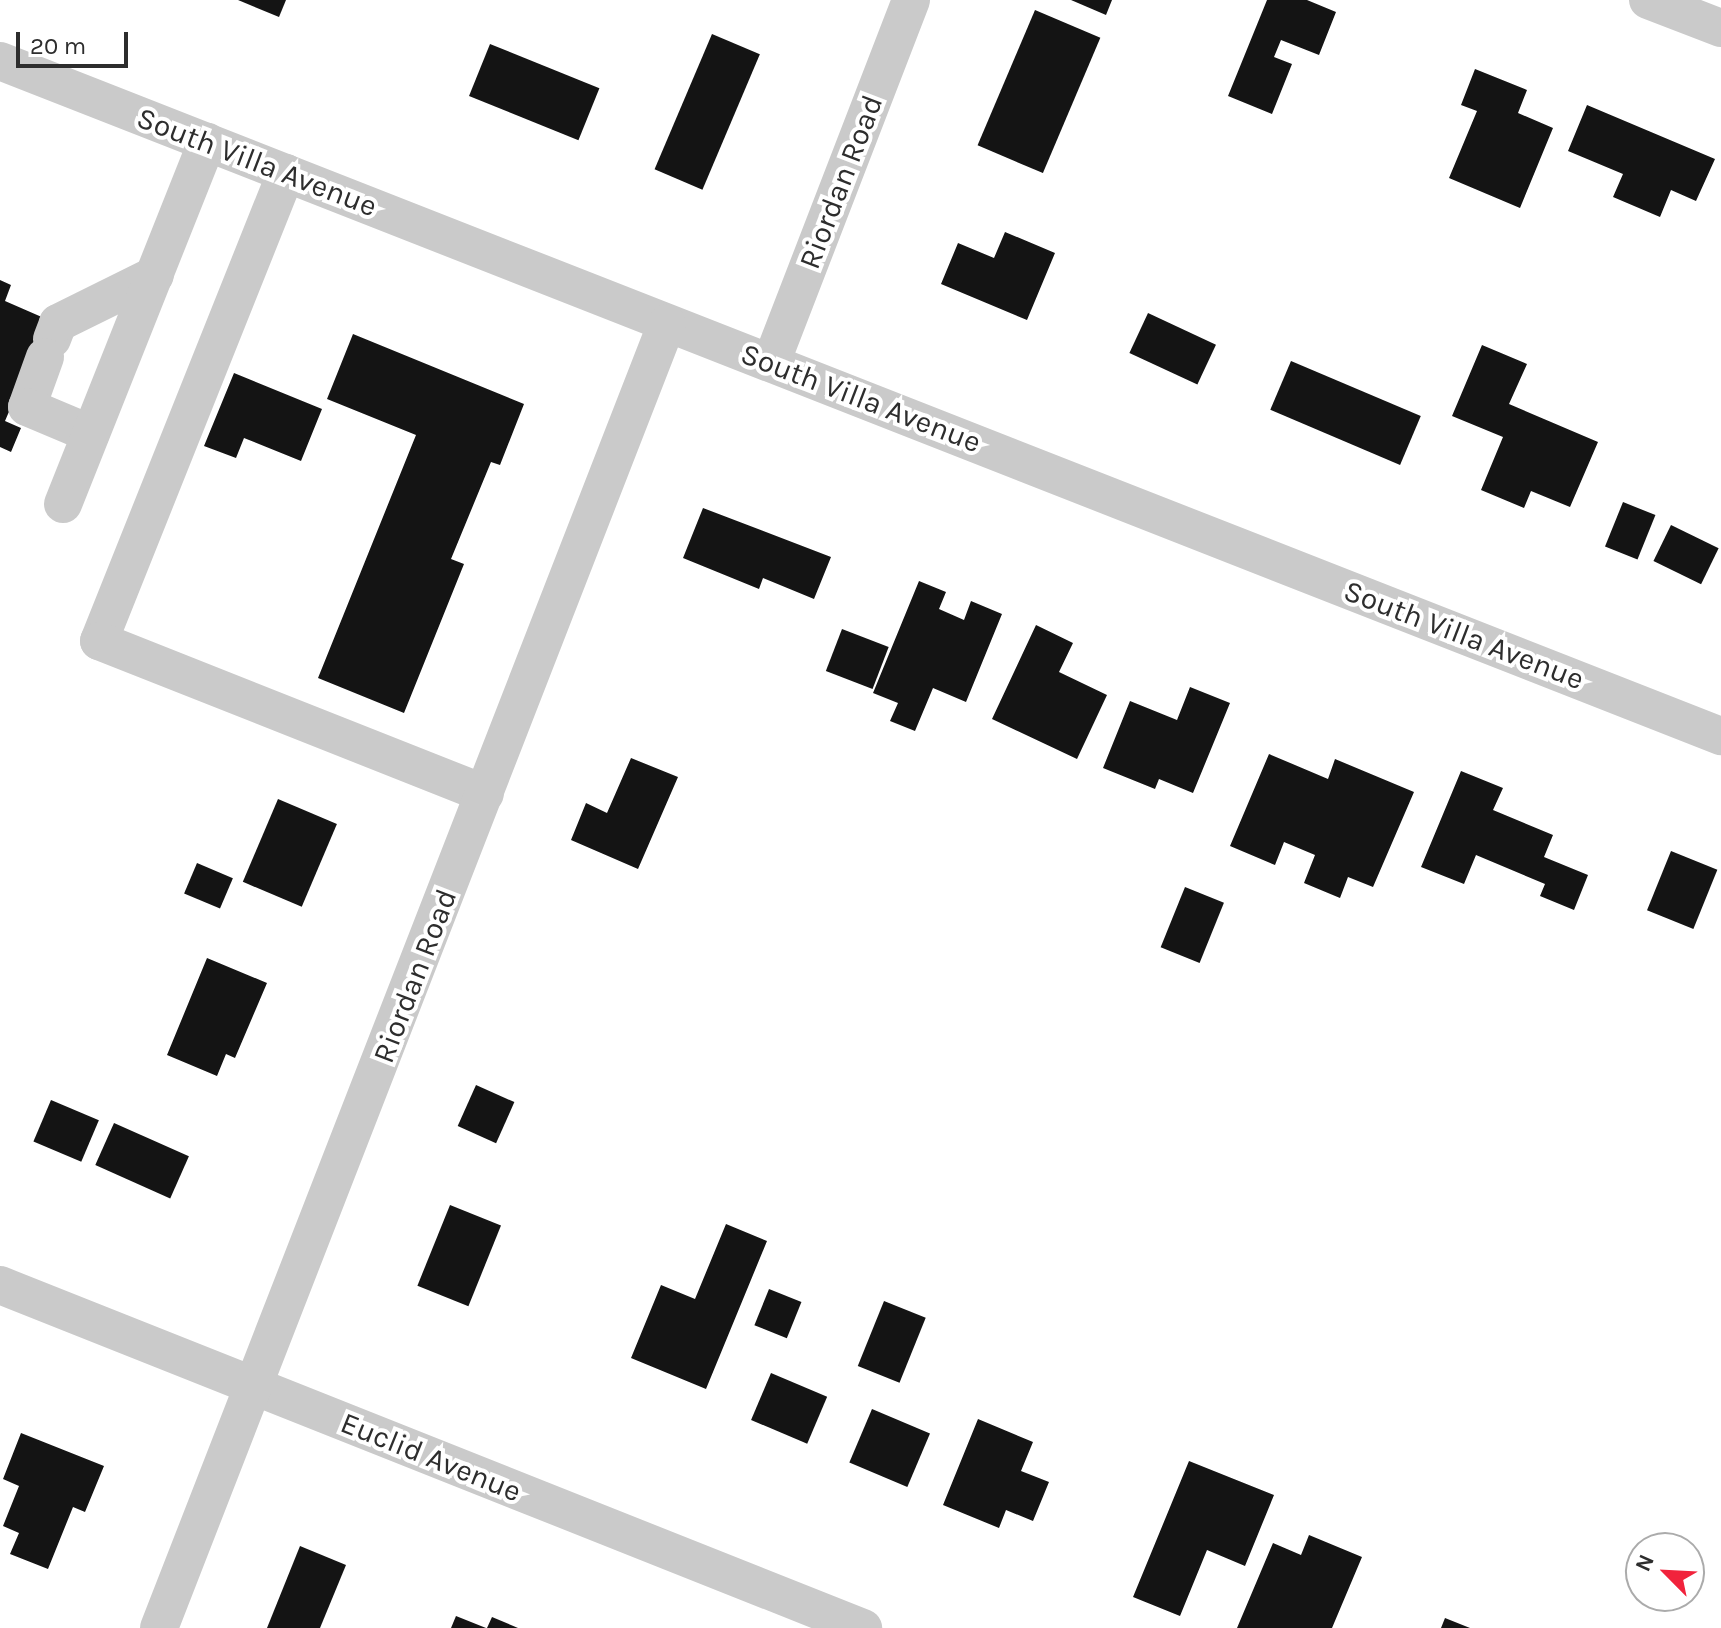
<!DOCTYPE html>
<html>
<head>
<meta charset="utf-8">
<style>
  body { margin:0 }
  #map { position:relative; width:1721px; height:1628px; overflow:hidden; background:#fff; font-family:Karla,sans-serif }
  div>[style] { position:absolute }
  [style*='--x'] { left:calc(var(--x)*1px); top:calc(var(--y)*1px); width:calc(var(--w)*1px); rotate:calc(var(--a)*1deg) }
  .building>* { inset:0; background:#141414; transform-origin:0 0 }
  .minor>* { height:38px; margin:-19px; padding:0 19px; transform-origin:19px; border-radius:19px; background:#cacaca }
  span { translate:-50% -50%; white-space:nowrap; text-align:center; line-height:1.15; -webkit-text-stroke:8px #fff; paint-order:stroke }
  .street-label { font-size:30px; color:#2d2d2d }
  .north { position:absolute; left:1625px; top:1532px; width:80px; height:80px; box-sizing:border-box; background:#fff; border:2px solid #ababab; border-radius:50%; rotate:294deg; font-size:22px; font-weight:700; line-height:32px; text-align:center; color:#2d2d2d }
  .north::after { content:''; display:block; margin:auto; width:28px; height:36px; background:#f1233c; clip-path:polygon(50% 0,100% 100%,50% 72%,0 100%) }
  .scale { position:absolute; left:16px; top:32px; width:112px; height:36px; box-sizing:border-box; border:4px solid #2d2d2d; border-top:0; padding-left:10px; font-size:24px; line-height:28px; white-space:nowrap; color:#2d2d2d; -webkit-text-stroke:6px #fff; paint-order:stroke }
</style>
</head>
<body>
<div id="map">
  <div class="building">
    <div style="clip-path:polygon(238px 0,286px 0,279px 17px)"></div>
    <div style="clip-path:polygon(1071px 0,1112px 0,1106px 15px)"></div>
    <div style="clip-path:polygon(1267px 0,1307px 0,1336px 12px,1319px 55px,1281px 40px,1274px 57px,1292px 64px,1272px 114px,1228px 96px)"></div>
    <div style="left:1035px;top:10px;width:71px;height:147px;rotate:23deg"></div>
    <div style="left:712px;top:34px;width:52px;height:147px;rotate:23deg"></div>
    <div style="left:490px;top:44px;width:118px;height:56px;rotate:22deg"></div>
    <div style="clip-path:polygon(1475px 69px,1527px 90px,1518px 113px,1553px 128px,1520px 208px,1449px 178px,1477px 111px,1461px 105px)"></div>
    <div style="clip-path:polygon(1587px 105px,1715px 159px,1696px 201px,1671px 190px,1660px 217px,1613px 197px,1623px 174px,1568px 151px)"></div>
    <div style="clip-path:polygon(1005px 232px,1055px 253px,1027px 320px,941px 284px,958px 243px,994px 258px)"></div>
    <div style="clip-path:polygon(0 280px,11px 285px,5px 301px,44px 318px,34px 353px,5px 421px,21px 428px,11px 452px,0 447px)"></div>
    <div style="left:1148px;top:313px;width:75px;height:44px;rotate:25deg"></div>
    <div style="clip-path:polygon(353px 334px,524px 404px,500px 465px,491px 462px,451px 559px,464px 564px,404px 713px,318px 678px,416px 435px,327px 399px)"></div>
    <div style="clip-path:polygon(1482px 345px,1527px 364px,1509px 404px,1598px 442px,1570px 507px,1531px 491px,1524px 508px,1481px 490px,1503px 437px,1452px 416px)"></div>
    <div style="left:1291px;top:361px;width:141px;height:53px;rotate:23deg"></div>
    <div style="clip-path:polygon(234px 373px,322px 409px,301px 461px,244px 438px,236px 458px,204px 446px)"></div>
    <div style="left:1623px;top:502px;width:35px;height:48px;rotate:22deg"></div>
    <div style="clip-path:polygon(703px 508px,831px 557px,814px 599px,763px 578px,759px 589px,683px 558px)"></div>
    <div style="left:1671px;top:525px;width:53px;height:40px;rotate:26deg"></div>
    <div style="clip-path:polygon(919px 581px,946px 592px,939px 609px,964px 620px,971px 601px,1002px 614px,966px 702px,933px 688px,915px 731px,890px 721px,898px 703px,873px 693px)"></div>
    <div style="clip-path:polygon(1036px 625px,1073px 643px,1059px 672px,1107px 695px,1077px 759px,992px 719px)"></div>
    <div style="left:842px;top:629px;width:50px;height:45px;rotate:21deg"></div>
    <div style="clip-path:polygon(1190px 687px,1230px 703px,1193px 793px,1159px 779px,1155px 789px,1103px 768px,1130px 701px,1177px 720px)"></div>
    <div style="clip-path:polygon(1269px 754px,1328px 779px,1335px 759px,1414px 792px,1373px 887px,1348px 877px,1340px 898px,1304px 883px,1315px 855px,1284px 842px,1275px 865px,1230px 846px)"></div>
    <div style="clip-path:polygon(631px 758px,678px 777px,638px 869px,571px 840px,586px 803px,607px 813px)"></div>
    <div style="clip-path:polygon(1461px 771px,1503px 788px,1493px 810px,1553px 835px,1544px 857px,1588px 875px,1574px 910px,1540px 896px,1545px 884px,1476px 855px,1464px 884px,1421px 867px)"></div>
    <div style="left:278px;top:799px;width:64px;height:90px;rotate:23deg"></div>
    <div style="left:1671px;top:851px;width:50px;height:64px;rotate:22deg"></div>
    <div style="left:197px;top:863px;width:39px;height:33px;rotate:23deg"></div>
    <div style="left:1185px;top:887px;width:42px;height:65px;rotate:22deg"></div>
    <div style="clip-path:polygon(207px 958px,267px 983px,235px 1058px,226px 1054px,217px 1076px,167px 1055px)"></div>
    <div style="left:476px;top:1085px;width:42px;height:45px;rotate:24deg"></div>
    <div style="left:51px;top:1100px;width:52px;height:45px;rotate:23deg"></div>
    <div style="left:114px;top:1123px;width:82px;height:46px;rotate:24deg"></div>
    <div style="left:450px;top:1205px;width:55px;height:87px;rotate:22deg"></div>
    <div style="clip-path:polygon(726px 1224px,767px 1241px,706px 1389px,631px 1358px,661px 1285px,695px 1299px)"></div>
    <div style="left:769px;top:1289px;width:35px;height:39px;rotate:22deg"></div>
    <div style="left:884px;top:1301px;width:45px;height:70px;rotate:22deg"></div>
    <div style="left:771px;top:1373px;width:61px;height:51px;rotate:23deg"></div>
    <div style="left:872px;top:1409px;width:63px;height:58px;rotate:23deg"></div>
    <div style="clip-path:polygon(978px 1419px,1033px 1442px,1021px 1471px,1049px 1482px,1033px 1521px,1006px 1510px,999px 1528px,943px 1505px)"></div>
    <div style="clip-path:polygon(21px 1433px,104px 1466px,85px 1512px,73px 1507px,48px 1569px,10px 1554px,19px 1533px,3px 1526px,19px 1486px,3px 1479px)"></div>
    <div style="clip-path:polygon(1189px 1461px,1274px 1495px,1245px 1566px,1207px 1550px,1180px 1616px,1133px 1597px)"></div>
    <div style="clip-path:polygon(1309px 1535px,1362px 1557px,1332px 1628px,1237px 1628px,1273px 1543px,1301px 1555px)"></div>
    <div style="clip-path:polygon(300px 1546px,346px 1565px,320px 1628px,267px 1628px)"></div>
    <div style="clip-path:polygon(456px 1616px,486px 1628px,451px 1628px)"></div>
    <div style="clip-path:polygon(492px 1617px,518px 1628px,487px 1628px)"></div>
    <div style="clip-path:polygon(1445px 1618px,1470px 1628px,1441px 1628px)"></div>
  </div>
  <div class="minor">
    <div style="--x:1648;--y:0;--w:78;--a:21"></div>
    <div style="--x:0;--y:61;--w:1849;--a:21.42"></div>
    <div style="--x:286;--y:173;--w:504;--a:111.78"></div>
    <div style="--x:99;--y:641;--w:415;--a:21.6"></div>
    <div style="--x:52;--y:339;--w:17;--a:-69"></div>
    <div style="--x:58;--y:323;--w:108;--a:-26.3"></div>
    <div style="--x:45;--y:357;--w:53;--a:109.8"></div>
    <div style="--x:27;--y:407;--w:69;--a:22.9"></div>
    <div style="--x:771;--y:363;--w:389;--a:-68.9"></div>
    <div style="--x:63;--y:504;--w:390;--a:-68.3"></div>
    <div style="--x:0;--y:1285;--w:929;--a:21.68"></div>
    <div style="--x:159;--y:1628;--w:1400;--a:-68.73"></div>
  </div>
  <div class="street-label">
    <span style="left:257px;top:162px;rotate:21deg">South Villa Avenue</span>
    <span style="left:841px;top:182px;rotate:-69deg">Riordan Road</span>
    <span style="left:861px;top:398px;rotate:21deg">South Villa Avenue</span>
    <span style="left:1464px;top:635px;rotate:21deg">South Villa Avenue</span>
    <span style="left:415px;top:976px;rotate:-69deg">Riordan Road</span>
    <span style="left:431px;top:1457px;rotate:22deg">Euclid Avenue</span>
  </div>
  <div class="north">N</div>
  <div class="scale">20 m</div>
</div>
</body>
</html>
